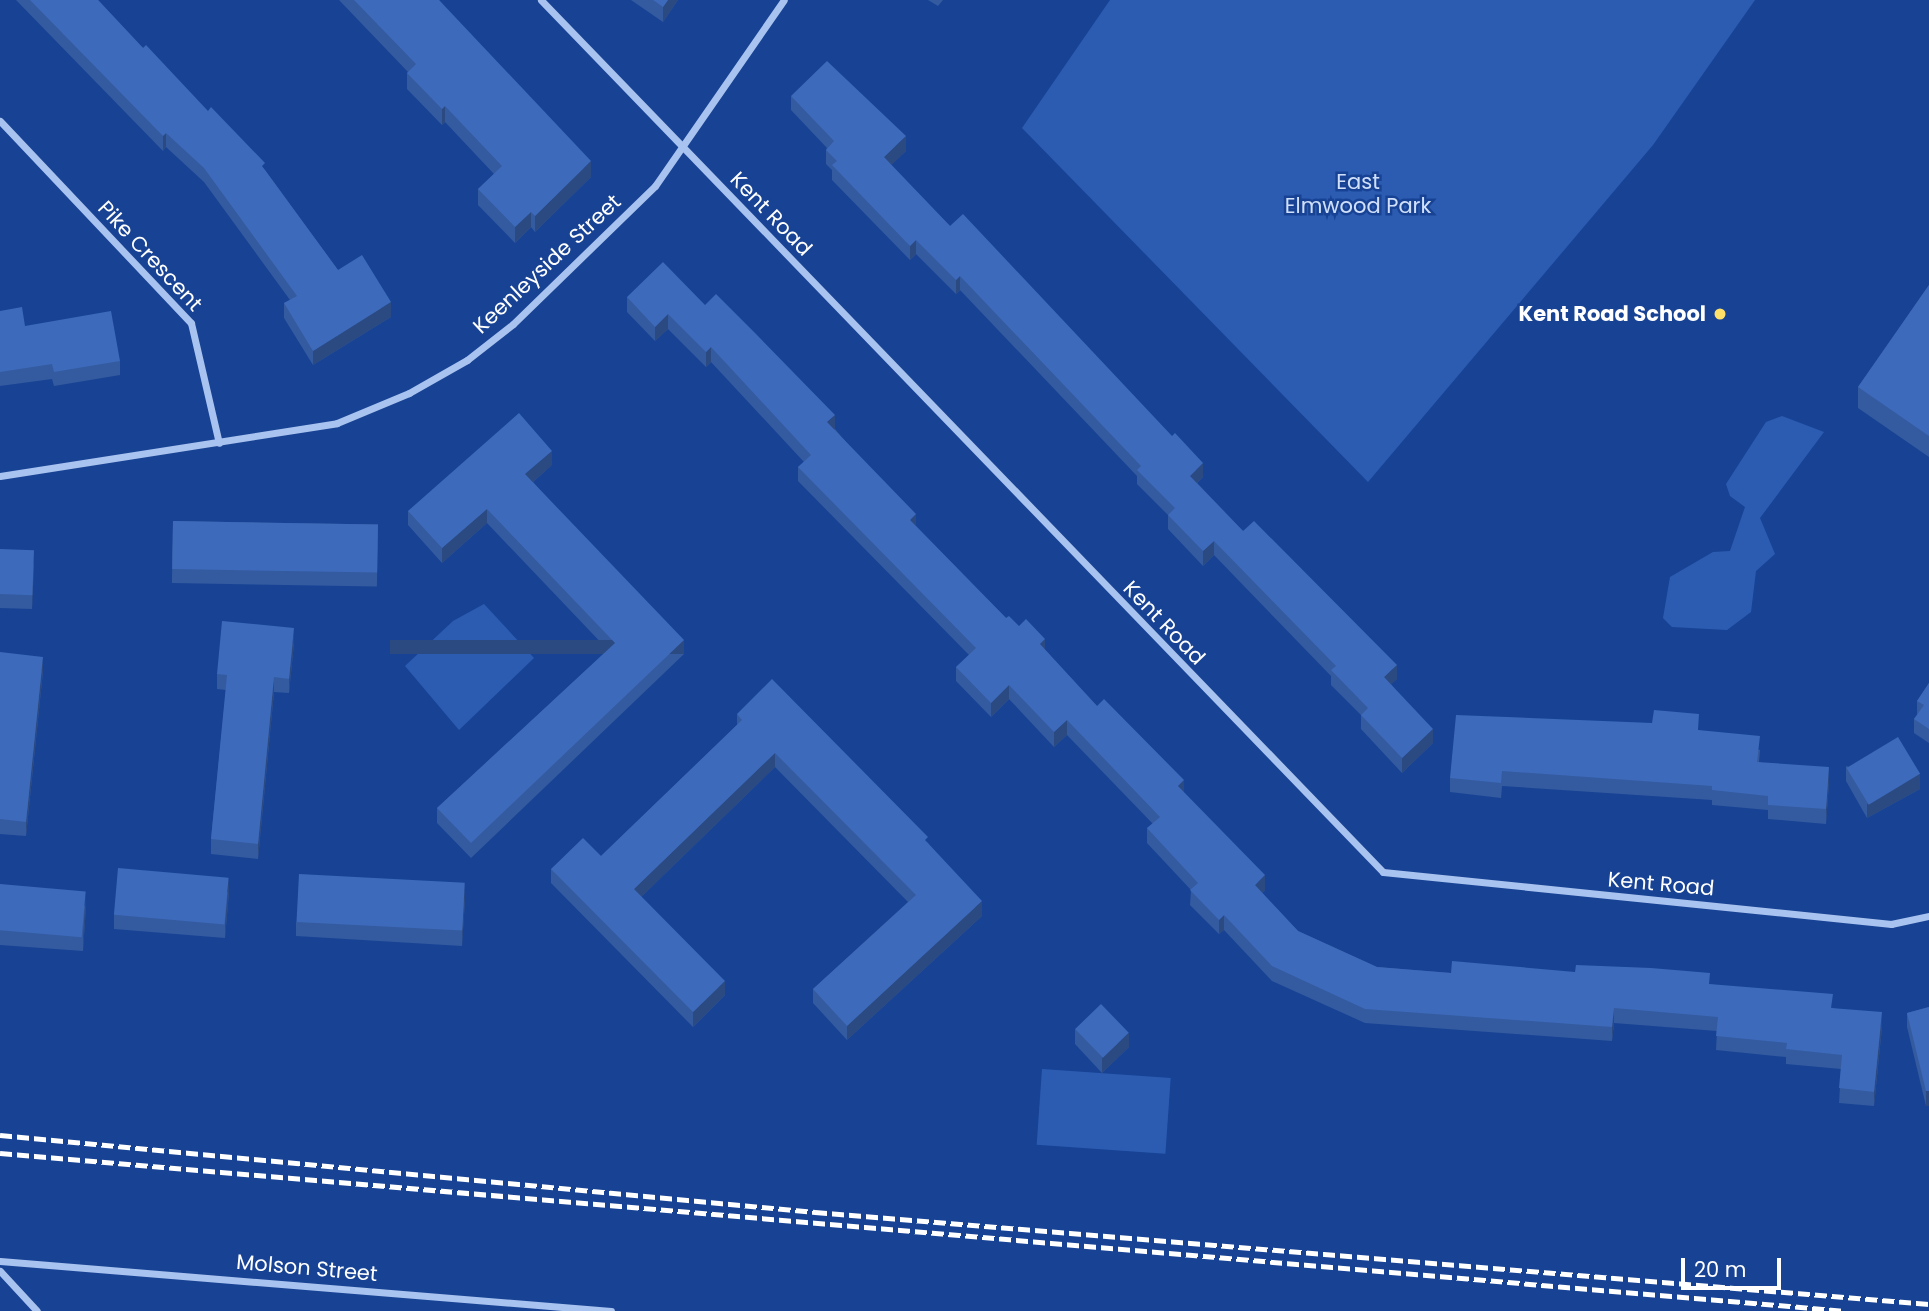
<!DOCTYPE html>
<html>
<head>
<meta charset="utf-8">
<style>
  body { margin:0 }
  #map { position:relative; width:1929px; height:1311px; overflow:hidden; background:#184394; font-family:Poppins,sans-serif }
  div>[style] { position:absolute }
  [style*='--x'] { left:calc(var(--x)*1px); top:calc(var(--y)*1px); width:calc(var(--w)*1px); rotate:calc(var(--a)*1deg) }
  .green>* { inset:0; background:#2c5cb2; transform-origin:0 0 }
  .minor>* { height:7px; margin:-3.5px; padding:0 3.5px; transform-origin:3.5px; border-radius:3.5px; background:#a9c3f0 }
  .rail>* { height:5px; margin-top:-2.5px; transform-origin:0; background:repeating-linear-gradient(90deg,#fff 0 12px,transparent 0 17px) }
  .wall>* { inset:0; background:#345ba0; transform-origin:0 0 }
  .shaded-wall>* { inset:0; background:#2b4a82; transform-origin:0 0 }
  .building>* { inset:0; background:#3d6aba; transform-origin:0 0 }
  .dots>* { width:19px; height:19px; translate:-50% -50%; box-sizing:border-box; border:4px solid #184394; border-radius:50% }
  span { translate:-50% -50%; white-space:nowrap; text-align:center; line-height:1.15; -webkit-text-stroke:5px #184394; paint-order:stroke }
  .park-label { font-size:21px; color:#d0e0fb }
  .street-label { font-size:21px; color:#fff }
  .poi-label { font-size:21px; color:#fff; font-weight:700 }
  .right { translate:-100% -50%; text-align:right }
  .scale { position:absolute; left:1681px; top:1258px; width:100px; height:32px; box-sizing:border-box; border:4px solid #fff; border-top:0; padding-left:9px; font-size:21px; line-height:24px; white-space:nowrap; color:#fff; -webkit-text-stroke:5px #184394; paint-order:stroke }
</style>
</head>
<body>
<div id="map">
  <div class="green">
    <div style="clip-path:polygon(1110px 0,1755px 0,1653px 145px,1368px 482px,1022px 128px)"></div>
    <div style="clip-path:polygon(1782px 416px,1824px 432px,1760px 518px,1775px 554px,1756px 571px,1751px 612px,1727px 630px,1672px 627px,1663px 618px,1670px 577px,1713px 552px,1730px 551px,1745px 507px,1730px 496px,1726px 484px,1766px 422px)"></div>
    <div style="clip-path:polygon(484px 604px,534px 658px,459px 730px,405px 666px,453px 621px)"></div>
    <div style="left:1042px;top:1069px;width:129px;height:76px;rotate:4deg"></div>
  </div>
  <div class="minor">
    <div style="--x:541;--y:0;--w:1212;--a:46"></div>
    <div style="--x:1383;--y:872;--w:511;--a:5.84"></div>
    <div style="--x:1891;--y:924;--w:39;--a:-12"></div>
    <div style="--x:0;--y:121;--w:278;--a:46.6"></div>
    <div style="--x:191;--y:323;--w:123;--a:76.9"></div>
    <div style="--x:0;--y:476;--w:341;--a:-8.9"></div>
    <div style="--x:337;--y:423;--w:78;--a:-22.6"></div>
    <div style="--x:409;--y:393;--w:67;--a:-29.6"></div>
    <div style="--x:467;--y:360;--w:58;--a:-38"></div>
    <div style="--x:513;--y:324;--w:198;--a:-44.2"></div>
    <div style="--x:655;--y:186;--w:226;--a:-55.3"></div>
    <div style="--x:0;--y:1261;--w:613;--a:4.68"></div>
    <div style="--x:0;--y:1271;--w:54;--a:47.2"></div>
  </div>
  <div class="rail">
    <div style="--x:0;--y:1135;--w:819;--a:5.4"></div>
    <div style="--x:815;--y:1212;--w:1118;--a:4.72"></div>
    <div style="--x:0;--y:1153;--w:1852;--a:4.89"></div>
  </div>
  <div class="wall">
    <div style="clip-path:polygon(16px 0,98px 0,143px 48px,265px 170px,338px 270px,391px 317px,313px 365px,284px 318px,284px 303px,290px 300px,204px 182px,166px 147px,163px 151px)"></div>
    <div style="clip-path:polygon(339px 0,439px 0,591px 177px,535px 232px,531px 227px,515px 243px,478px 205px,478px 189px,494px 174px,445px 122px,442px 125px,407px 89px,407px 73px,408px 72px)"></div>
    <div style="clip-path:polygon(631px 0,678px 0,663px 22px)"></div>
    <div style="clip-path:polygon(928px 0,943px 0,938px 6px)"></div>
    <div style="clip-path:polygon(791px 96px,906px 151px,891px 165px,950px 226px,1203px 477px,1197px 483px,1243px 531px,1397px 679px,1391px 684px,1433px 743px,1402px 773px,1361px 729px,1361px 715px,1331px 685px,1331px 676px,1214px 555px,1203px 566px,1168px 529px,1168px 515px,1137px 484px,1137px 476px,960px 290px,956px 294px,916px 254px,910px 260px,832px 180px,832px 170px,826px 164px,826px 150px,827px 148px,791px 110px)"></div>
    <div style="clip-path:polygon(1929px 285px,1929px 457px,1858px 408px,1858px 387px)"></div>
    <div style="clip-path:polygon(627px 297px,705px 305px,835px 429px,916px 526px,1006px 618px,1045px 650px,1097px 706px,1184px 793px,1265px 890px,1262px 893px,1298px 931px,1377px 967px,1451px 973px,1710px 984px,1833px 1008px,1882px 1027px,1874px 1106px,1839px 1103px,1841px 1069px,1786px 1064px,1786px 1057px,1716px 1050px,1717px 1031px,1614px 1023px,1612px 1041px,1365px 1023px,1272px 981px,1224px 930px,1219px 934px,1190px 905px,1191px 890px,1147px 843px,1147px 828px,1153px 824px,1067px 735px,1054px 747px,1009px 699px,991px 717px,956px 681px,956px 667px,969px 655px,798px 481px,798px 467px,804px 462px,711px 362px,706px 367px,668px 329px,655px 341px,627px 312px)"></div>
    <div style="clip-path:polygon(0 311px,25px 326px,120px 361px,120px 375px,54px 386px,52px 379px,0 386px)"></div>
    <div style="clip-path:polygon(552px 465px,533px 482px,684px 654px,471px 858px,437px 823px,437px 808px,608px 650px,487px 523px,442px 563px,408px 525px,408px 511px)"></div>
    <div style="left:173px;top:521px;width:205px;height:62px;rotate:1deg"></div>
    <div style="clip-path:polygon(0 549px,34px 564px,32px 609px,0 608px)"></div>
    <div style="clip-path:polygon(294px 643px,289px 693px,274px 692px,258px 859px,211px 854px,211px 839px,226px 690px,217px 689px,217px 674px)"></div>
    <div style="clip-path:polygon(0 652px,43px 671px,26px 836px,0 834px)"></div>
    <div style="clip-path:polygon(1929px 683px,1929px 743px,1914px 733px,1914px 719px,1917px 715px,1917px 701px)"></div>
    <div style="clip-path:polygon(737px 714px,928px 843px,982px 916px,847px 1040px,813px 1003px,813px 989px,908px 902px,775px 767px,641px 897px,725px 995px,693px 1027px,551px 883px,551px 869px,601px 856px,737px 725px)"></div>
    <div style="clip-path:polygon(1699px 730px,1760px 750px,1759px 762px,1829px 782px,1826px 824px,1768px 819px,1768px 810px,1712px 805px,1712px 800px,1502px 786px,1501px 798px,1450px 792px,1450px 778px)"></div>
    <div style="clip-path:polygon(1846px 766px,1920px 789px,1867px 818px,1846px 781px)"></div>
    <div style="clip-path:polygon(0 884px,86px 906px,83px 951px,0 945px)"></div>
    <div style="clip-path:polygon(229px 892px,225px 938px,114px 929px,114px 915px)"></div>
    <div style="clip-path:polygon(465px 899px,462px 946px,296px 936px,296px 922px)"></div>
    <div style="clip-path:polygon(1929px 1007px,1929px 1105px,1926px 1106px,1907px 1027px,1907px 1013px)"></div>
    <div style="clip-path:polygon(1075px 1029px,1129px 1047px,1102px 1073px,1075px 1044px)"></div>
  </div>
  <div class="shaded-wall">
    <div style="clip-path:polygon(668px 0,678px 0,663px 22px,663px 7px)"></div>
    <div style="clip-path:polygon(445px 106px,445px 122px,442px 125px,442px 109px)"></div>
    <div style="clip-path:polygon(166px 133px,166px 147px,163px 151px,163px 136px)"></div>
    <div style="clip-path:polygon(906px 136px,906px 151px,884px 172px,884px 157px)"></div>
    <div style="clip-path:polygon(591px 161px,591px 177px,535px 232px,535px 216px)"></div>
    <div style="clip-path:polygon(531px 212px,531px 227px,515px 243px,515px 227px)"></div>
    <div style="clip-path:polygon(916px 240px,916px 254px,910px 260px,910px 246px)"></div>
    <div style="clip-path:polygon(960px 276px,960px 290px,956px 294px,956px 280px)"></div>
    <div style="clip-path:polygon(391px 302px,391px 317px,313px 365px,313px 351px)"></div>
    <div style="clip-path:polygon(668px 314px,668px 329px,655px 341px,655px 327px)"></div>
    <div style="clip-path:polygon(711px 347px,711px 362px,706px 367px,706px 352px)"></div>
    <div style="clip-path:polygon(835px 415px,835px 429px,827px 437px,827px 422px)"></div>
    <div style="clip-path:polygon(552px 451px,552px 465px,525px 489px,525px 474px)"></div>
    <div style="clip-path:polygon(1203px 463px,1203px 477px,1190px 490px,1190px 476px)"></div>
    <div style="clip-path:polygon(487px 509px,487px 523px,442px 563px,442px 548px)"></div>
    <div style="clip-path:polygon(916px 514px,916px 529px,910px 520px)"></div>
    <div style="clip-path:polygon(1214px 541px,1214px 555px,1203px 566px,1203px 551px)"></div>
    <div style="clip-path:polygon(34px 550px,34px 564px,32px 609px,32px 594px)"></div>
    <div style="clip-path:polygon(294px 628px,294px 643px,289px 693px,289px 679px)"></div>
    <div style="clip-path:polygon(1045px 639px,1045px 654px,1040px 644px)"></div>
    <div style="left:684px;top:640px;width:14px;height:294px;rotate:90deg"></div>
    <div style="clip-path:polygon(43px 657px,43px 671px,26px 836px,26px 822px)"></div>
    <div style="clip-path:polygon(1397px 665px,1397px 679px,1384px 691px,1384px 677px)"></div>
    <div style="clip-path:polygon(274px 677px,274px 692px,258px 859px,258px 844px)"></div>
    <div style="clip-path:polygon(1009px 685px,1009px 699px,991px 717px,991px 703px)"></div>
    <div style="clip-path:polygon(1067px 720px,1067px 735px,1054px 747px,1054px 732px)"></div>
    <div style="clip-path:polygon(1433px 729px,1433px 743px,1402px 773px,1402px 758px)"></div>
    <div style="clip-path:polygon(775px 753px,775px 767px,634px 904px,634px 889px)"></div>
    <div style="clip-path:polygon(1829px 767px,1829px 782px,1826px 824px,1826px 809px)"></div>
    <div style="clip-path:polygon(1920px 774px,1920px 789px,1867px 818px,1867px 804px)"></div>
    <div style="clip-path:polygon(1184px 780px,1184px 795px,1178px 786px)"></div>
    <div style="clip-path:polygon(1265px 875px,1265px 890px,1255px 900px,1255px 885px)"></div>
    <div style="clip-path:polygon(229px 877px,229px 892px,225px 938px,225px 924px)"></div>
    <div style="clip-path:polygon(465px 884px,465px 899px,462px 946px,462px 932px)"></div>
    <div style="clip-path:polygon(86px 891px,86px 906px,83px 951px,83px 937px)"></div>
    <div style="clip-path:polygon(982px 901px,982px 916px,847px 1040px,847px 1026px)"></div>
    <div style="clip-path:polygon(1224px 915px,1224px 930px,1219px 934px,1219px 920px)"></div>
    <div style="clip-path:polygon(725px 981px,725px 995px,693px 1027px,693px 1012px)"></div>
    <div style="clip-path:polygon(1614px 1008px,1614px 1023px,1612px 1041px,1612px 1027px)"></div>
    <div style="clip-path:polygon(1882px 1012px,1882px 1027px,1874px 1106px,1874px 1092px)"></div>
    <div style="clip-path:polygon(1129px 1033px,1129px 1047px,1102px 1073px,1102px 1058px)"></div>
    <div style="left:1926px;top:1091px;width:3px;height:15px"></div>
  </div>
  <div class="building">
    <div style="clip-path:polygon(30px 0,98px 0,143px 48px,146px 45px,208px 111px,211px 107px,265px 163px,262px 166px,338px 270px,362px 255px,391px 302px,313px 351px,284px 303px,297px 296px,204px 168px,166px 133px,163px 136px)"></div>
    <div style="clip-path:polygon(354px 0,439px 0,591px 161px,535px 216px,531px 212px,515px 227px,478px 189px,502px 166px,445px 106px,442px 109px,407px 73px,416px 64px)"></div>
    <div style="clip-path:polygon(653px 0,668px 0,663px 7px)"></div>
    <div style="clip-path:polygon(827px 61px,906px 136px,884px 157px,950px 226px,963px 214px,1172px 436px,1175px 433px,1203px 463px,1190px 476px,1243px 531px,1254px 521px,1397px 665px,1384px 677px,1433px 729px,1402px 758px,1361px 715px,1368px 708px,1331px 670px,1336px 666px,1214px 541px,1203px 551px,1168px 515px,1175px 508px,1137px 470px,1141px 466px,960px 276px,956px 280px,916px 240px,910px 246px,832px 165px,837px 161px,826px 150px,834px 141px,791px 96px)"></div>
    <div style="clip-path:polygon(663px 262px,705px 305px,716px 294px,756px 334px,835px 415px,827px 422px,916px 514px,910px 520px,1006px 618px,1009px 616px,1019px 626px,1026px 619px,1045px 639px,1040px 644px,1097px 706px,1104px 699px,1184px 780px,1178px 786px,1265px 875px,1255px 885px,1298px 931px,1377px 967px,1451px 973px,1452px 961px,1575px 972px,1576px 965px,1651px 968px,1710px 973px,1709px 984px,1833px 994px,1831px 1008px,1882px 1012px,1874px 1092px,1839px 1088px,1842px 1055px,1786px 1049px,1787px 1043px,1716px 1036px,1718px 1017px,1614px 1008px,1612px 1027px,1365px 1009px,1272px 966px,1224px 915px,1219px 920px,1190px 890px,1198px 883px,1147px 828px,1160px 817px,1067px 720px,1054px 732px,1009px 685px,991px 703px,956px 667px,976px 648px,798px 467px,811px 455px,711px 347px,706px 352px,668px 314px,655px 327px,627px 297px)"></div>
    <div style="clip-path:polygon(1929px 285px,1929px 436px,1858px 387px)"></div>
    <div style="clip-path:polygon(22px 307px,25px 326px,111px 311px,120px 361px,54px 372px,52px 364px,0 372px,0 311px)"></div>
    <div style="clip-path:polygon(519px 413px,552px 451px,525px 474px,684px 640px,471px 843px,437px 808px,615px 643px,487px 509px,442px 548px,408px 511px)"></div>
    <div style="left:173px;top:521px;width:205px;height:48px;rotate:1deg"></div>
    <div style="left:0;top:549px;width:34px;height:45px;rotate:2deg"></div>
    <div style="clip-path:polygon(222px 621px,294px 628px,289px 679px,274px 677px,258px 844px,211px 839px,227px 675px,217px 674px)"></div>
    <div style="clip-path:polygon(0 652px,43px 657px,26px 822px,0 819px)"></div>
    <div style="clip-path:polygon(772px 679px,928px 837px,925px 840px,982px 901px,847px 1026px,813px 989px,916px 895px,775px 753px,634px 889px,725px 981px,693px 1012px,551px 869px,583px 838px,601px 856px,742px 720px,737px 714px)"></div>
    <div style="clip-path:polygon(1929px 683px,1929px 729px,1914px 719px,1924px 705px,1917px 701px)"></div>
    <div style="clip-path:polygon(1654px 710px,1699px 714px,1698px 730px,1760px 736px,1757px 762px,1829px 767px,1826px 809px,1768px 805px,1768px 796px,1712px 790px,1712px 786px,1502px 771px,1501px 783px,1450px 778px,1456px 715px,1652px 723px)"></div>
    <div style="left:1898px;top:737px;width:43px;height:60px;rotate:59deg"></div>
    <div style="left:118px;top:868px;width:111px;height:47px;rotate:5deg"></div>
    <div style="left:299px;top:874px;width:166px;height:48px;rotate:3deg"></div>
    <div style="left:0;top:884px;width:86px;height:46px;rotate:5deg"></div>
    <div style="left:1101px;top:1004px;width:40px;height:36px;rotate:46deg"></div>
    <div style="clip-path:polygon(1929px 1007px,1929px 1091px,1926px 1091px,1907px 1013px)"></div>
  </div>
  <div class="dots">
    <div style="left:1720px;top:314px;background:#ffe068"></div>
  </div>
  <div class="park-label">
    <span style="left:1358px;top:194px">East<br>Elmwood Park</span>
  </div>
  <div class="street-label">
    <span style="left:771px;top:214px;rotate:46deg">Kent Road</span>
    <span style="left:150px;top:256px;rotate:47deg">Pike Crescent</span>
    <span style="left:547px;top:264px;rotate:-43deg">Keenleyside Street</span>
    <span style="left:1164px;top:623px;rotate:46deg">Kent Road</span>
    <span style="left:1661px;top:884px;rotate:5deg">Kent Road</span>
    <span style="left:307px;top:1268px;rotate:5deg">Molson Street</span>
  </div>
  <div class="poi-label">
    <span class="right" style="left:1706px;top:314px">Kent Road School</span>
  </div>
  <div class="scale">20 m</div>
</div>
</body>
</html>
